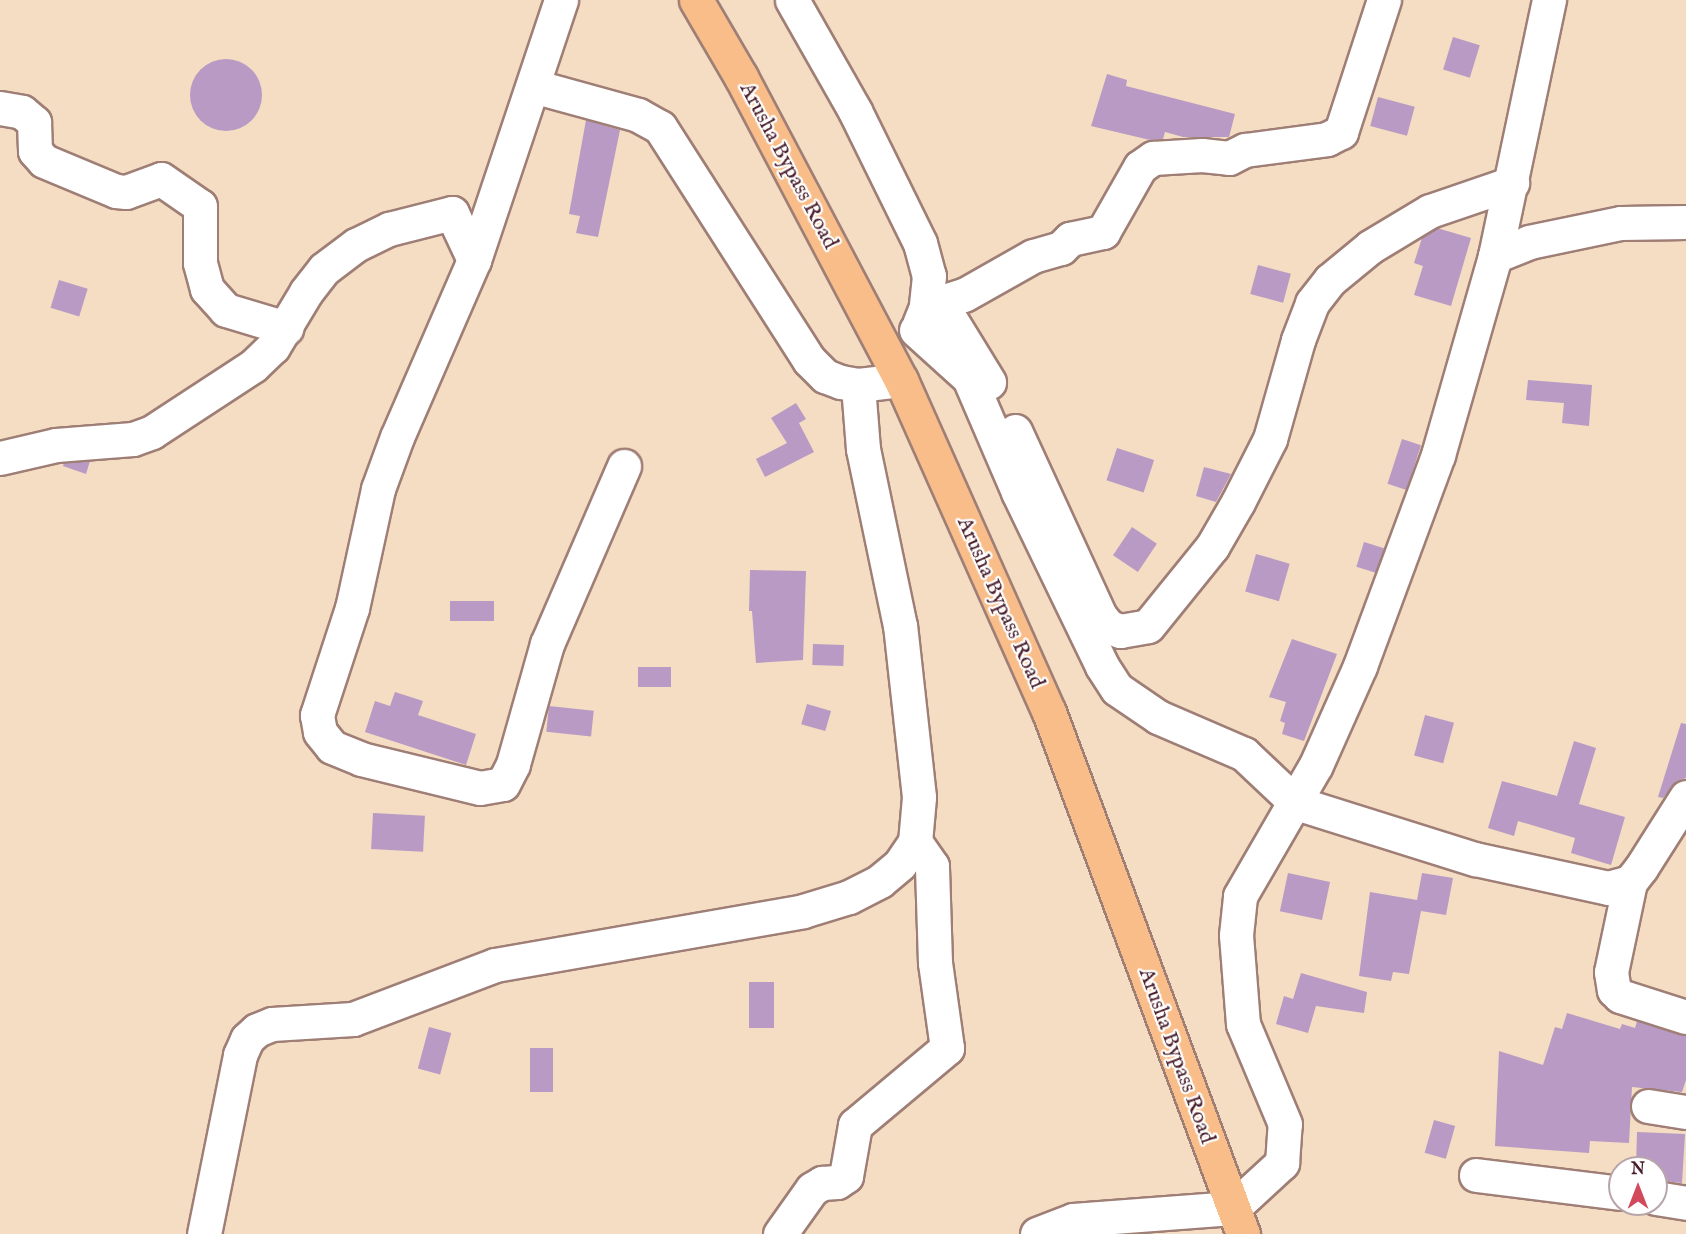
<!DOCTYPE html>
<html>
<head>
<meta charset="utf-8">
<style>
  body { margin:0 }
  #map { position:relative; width:1686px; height:1234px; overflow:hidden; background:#f4ddc2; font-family:"IM FELL English",serif }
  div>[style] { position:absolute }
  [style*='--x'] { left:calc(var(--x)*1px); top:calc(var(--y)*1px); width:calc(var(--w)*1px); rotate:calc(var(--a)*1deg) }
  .building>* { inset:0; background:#b89ac4; transform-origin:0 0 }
  .round { border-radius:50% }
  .roads { filter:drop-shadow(2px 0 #9f7e76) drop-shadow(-2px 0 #9f7e76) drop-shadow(0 2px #9f7e76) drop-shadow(0 -2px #9f7e76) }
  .minor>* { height:33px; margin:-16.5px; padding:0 16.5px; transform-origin:16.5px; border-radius:16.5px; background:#fff }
  .major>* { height:33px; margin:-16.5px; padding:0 16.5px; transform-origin:16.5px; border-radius:16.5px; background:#f8bd88 }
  span { translate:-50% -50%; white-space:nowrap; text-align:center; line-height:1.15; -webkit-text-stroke:4.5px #fff; paint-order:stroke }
  .street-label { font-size:22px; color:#4a1f2b }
  .north { position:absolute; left:1608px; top:1156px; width:60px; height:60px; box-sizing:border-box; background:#fff; border:2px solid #b7a5aa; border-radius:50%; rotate:0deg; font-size:16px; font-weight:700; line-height:24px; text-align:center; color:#4a1f2b }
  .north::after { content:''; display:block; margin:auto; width:21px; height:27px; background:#d1495b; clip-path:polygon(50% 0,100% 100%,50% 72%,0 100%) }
</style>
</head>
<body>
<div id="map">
  <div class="building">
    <div style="left:1453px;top:37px;width:28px;height:34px;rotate:17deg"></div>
    <div class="round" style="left:190px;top:59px;width:72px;height:72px"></div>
    <div style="clip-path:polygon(1107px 74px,1127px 80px,1126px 86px,1235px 114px,1229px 137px,1183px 137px,1165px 132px,1163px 139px,1150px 140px,1091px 126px)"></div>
    <div style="left:1378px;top:97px;width:38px;height:30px;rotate:15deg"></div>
    <div style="clip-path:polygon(586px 120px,620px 130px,598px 237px,576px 233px,580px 216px,569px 214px)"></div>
    <div style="clip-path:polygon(1437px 228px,1471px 238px,1451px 306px,1414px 295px,1423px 266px,1414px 263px,1422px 238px)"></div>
    <div style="left:1258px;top:265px;width:34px;height:30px;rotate:15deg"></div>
    <div style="left:59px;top:280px;width:30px;height:29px;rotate:17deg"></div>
    <div style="clip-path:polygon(1528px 380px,1592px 385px,1589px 426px,1562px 423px,1564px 403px,1526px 400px)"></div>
    <div style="clip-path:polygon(796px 403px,806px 419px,799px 423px,814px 452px,765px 477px,756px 459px,787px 443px,771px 418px)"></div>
    <div style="left:1402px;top:439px;width:20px;height:47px;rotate:18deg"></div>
    <div style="left:1117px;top:448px;width:39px;height:34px;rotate:18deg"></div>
    <div style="clip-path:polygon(90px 461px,86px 474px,63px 466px,64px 463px)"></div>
    <div style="clip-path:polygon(1204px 467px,1231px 474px,1216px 502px,1196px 496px)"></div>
    <div style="left:1132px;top:527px;width:30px;height:34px;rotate:34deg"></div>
    <div style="left:1364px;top:542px;width:21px;height:26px;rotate:17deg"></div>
    <div style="left:1256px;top:554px;width:35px;height:39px;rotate:16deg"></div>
    <div style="clip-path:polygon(750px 570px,806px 571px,803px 660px,756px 663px,752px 611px,749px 611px)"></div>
    <div style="left:450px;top:601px;width:44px;height:20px"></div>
    <div style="clip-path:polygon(1292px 639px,1337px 654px,1304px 741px,1282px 734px,1285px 723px,1280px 721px,1286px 702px,1269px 697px)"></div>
    <div style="left:813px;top:644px;width:31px;height:21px;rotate:2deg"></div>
    <div style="left:638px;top:667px;width:33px;height:20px"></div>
    <div style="clip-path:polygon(395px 692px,423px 701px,418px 715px,476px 734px,466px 765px,365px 732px,375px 701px,390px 706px)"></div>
    <div style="left:807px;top:704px;width:25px;height:21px;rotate:16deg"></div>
    <div style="left:549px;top:706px;width:45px;height:26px;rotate:6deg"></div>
    <div style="left:1425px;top:715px;width:30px;height:42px;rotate:15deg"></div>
    <div style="clip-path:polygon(1681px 723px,1686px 724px,1686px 778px,1677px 781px,1663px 798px,1658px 797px)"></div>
    <div style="clip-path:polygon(1574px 741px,1596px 748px,1579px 804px,1625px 817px,1611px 865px,1571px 853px,1575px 838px,1518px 821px,1514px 836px,1488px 828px,1502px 781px,1557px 796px)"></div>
    <div style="left:373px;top:813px;width:52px;height:36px;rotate:3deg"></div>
    <div style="left:1288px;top:873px;width:43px;height:39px;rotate:12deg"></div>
    <div style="clip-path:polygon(1422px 873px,1453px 878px,1446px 915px,1421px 911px,1409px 974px,1393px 972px,1391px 981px,1359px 976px,1370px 892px,1417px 900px)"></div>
    <div style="clip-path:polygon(1301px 973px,1367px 992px,1364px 1013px,1316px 1006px,1308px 1033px,1276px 1024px,1284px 996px,1293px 999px)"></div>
    <div style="left:749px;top:982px;width:25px;height:46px"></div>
    <div style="clip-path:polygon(1567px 1013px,1620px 1029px,1622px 1024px,1635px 1028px,1637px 1021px,1686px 1035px,1686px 1080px,1682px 1092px,1632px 1087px,1629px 1143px,1590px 1141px,1589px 1153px,1495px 1146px,1499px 1051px,1543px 1065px,1555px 1027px,1562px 1029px)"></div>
    <div style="left:429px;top:1027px;width:23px;height:43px;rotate:15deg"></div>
    <div style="left:530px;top:1048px;width:23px;height:44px"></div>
    <div style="left:1434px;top:1120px;width:22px;height:34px;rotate:16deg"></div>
    <div style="clip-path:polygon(1637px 1132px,1685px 1134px,1682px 1183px,1656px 1180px,1656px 1168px,1636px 1168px)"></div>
  </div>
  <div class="roads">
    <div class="minor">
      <div style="--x:561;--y:0;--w:274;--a:108.5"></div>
      <div style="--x:474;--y:260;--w:193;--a:113.5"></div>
      <div style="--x:397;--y:437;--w:55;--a:110.1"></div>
      <div style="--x:378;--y:489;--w:122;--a:102.3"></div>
      <div style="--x:352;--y:608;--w:113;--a:108.1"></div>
      <div style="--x:317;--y:715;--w:17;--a:80"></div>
      <div style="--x:320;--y:732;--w:19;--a:51"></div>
      <div style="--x:332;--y:747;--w:31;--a:22"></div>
      <div style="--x:361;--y:759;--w:122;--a:13.7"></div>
      <div style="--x:480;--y:788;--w:23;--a:-10"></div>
      <div style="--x:503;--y:784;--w:22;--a:-63"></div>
      <div style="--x:513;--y:764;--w:125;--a:-74.2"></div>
      <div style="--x:547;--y:644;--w:194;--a:-66.6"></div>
      <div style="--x:792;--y:0;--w:128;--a:60.4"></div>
      <div style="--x:855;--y:111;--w:147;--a:63.8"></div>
      <div style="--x:920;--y:243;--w:34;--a:75"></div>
      <div style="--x:929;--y:276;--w:31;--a:96"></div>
      <div style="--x:926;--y:307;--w:18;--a:112"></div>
      <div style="--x:533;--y:86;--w:109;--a:15.4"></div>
      <div style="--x:638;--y:115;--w:25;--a:29"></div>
      <div style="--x:660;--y:127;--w:277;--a:57.4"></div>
      <div style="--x:809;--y:360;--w:23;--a:45"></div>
      <div style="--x:825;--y:376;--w:17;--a:21"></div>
      <div style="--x:841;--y:382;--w:17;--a:10"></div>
      <div style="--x:858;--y:385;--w:43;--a:-6.6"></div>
      <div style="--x:0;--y:108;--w:22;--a:10"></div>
      <div style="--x:22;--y:112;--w:16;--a:40"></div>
      <div style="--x:34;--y:122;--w:29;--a:88"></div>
      <div style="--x:35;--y:151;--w:13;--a:48"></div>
      <div style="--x:44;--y:161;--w:78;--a:22.6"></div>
      <div style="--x:116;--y:191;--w:10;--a:6"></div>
      <div style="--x:126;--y:192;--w:37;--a:-20"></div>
      <div style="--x:161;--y:179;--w:47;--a:34.7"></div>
      <div style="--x:200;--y:206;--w:57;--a:90"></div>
      <div style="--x:200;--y:263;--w:27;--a:75"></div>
      <div style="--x:207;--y:289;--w:28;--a:48"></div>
      <div style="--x:226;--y:310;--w:63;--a:16.7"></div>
      <div style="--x:1495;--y:256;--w:37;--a:-22"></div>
      <div style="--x:1529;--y:242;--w:94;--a:-11.7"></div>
      <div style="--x:1621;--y:223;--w:65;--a:-0.9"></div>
      <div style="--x:940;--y:302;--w:94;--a:58.5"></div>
      <div style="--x:926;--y:307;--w:40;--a:-18"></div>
      <div style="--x:964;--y:295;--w:79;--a:-29.5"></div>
      <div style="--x:1033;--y:256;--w:29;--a:-16"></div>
      <div style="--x:1061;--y:248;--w:13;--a:-45"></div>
      <div style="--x:1070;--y:239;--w:34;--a:-12"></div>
      <div style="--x:1103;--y:232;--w:75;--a:-60.4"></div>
      <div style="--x:1140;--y:167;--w:16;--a:-35"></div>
      <div style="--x:1153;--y:158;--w:49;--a:-3.5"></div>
      <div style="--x:1202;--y:155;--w:27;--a:6"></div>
      <div style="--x:1229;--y:158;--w:18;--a:-27"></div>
      <div style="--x:1245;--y:150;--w:83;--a:-7.6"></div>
      <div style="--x:1327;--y:139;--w:16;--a:-27"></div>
      <div style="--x:1341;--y:132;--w:139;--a:-72"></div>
      <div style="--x:916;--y:330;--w:72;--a:42.2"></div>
      <div style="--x:969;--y:378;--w:124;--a:66.7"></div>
      <div style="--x:1018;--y:492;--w:193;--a:64.2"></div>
      <div style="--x:1102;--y:666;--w:27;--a:57"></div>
      <div style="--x:1117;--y:689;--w:50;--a:34.3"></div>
      <div style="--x:1158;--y:717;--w:94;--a:23.3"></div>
      <div style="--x:1244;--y:754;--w:71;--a:43.3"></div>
      <div style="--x:1296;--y:803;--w:188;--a:17.4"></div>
      <div style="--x:1475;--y:859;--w:136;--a:12.3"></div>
      <div style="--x:1608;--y:888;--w:23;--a:-15"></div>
      <div style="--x:1630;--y:882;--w:18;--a:-52"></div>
      <div style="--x:1641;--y:868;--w:84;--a:-57.6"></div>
      <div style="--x:1015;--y:431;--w:204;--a:65.3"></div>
      <div style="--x:1100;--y:616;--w:13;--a:51"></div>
      <div style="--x:1108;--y:626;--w:13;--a:23"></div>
      <div style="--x:1120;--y:631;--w:28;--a:-10"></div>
      <div style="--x:1148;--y:626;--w:102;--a:-51"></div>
      <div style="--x:1212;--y:547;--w:52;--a:-60"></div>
      <div style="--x:1238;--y:502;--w:71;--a:-63.1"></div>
      <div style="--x:1270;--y:439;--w:103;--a:-74.2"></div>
      <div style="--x:1298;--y:340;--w:40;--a:-69"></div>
      <div style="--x:1312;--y:303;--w:29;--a:-52"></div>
      <div style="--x:1330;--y:280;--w:52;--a:-39.5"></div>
      <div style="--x:1370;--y:247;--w:70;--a:-31"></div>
      <div style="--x:1430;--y:211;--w:87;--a:-18.9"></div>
      <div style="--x:0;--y:458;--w:57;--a:-13.1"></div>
      <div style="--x:56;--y:445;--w:77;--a:-4.5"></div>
      <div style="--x:133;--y:439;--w:20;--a:-20"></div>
      <div style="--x:152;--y:432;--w:121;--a:-33.2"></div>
      <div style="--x:253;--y:366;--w:28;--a:-44"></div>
      <div style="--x:273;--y:347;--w:64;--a:-59"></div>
      <div style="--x:306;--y:292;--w:29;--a:-52"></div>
      <div style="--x:324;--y:269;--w:40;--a:-37"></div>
      <div style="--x:356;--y:245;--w:37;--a:-26"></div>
      <div style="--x:389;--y:229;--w:65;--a:-14.3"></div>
      <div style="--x:452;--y:213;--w:52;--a:64.9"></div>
      <div style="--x:1630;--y:882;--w:92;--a:101.9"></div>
      <div style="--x:1611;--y:972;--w:18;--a:81"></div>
      <div style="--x:1614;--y:990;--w:8;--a:45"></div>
      <div style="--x:1620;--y:996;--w:69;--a:17.7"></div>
      <div style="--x:1648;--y:1106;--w:38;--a:9"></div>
      <div style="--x:1476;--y:1175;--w:145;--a:7.1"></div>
      <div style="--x:1656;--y:1198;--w:30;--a:9"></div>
      <div style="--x:204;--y:1234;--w:183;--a:-78.6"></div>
      <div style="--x:240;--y:1055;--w:17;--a:-66"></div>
      <div style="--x:247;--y:1039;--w:13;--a:-42"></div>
      <div style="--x:257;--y:1030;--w:16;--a:-22"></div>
      <div style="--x:272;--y:1024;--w:81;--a:-3.5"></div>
      <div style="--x:353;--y:1019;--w:152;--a:-20.8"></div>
      <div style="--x:495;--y:965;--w:313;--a:-9.9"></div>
      <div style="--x:803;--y:911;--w:48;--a:-16.9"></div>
      <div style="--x:849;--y:897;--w:35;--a:-27"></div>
      <div style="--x:880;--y:881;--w:26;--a:-40"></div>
      <div style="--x:900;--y:864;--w:27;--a:-56"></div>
      <div style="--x:915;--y:842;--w:45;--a:-84.9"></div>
      <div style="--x:919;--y:797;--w:172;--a:-96.3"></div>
      <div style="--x:900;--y:626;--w:181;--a:-101.8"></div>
      <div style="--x:863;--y:449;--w:64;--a:-94.5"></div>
      <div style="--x:780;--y:1234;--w:55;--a:-54.6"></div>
      <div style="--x:812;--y:1189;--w:12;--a:-31"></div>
      <div style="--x:822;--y:1183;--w:15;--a:-4"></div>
      <div style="--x:837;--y:1182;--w:11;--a:-34"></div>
      <div style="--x:846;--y:1176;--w:52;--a:-80"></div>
      <div style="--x:855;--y:1125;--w:120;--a:-39.9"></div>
      <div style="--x:947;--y:1048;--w:86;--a:-98"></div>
      <div style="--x:935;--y:963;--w:97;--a:-91.8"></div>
      <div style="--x:932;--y:866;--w:29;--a:-125"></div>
      <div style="--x:1037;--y:1234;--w:39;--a:-21"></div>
      <div style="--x:1073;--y:1220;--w:160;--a:-4.3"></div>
      <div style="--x:1233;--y:1208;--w:67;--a:-42.6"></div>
      <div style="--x:1282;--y:1163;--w:39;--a:-86"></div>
      <div style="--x:1285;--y:1124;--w:108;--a:-112.8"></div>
      <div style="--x:1243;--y:1024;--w:89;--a:-94.5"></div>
      <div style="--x:1236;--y:935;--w:39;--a:-84"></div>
      <div style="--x:1240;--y:896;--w:151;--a:-59.9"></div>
      <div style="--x:1316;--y:765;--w:108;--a:-66"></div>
      <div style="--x:1360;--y:666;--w:225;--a:-69.7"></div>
      <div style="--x:1438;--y:455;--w:207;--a:-74"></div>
      <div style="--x:1495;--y:256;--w:262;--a:-78.1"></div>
    </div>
    <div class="major">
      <div style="--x:696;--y:0;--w:89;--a:59.7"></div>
      <div style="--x:741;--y:77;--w:343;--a:62.2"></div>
      <div style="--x:901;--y:380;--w:363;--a:66"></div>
      <div style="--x:1049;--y:712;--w:557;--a:69.61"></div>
    </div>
  </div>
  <div class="street-label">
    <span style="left:788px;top:166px;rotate:62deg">Arusha Bypass Road</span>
    <span style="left:1000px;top:603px;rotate:66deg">Arusha Bypass Road</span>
    <span style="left:1176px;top:1056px;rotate:70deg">Arusha Bypass Road</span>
  </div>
  <div class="north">N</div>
</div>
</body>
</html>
